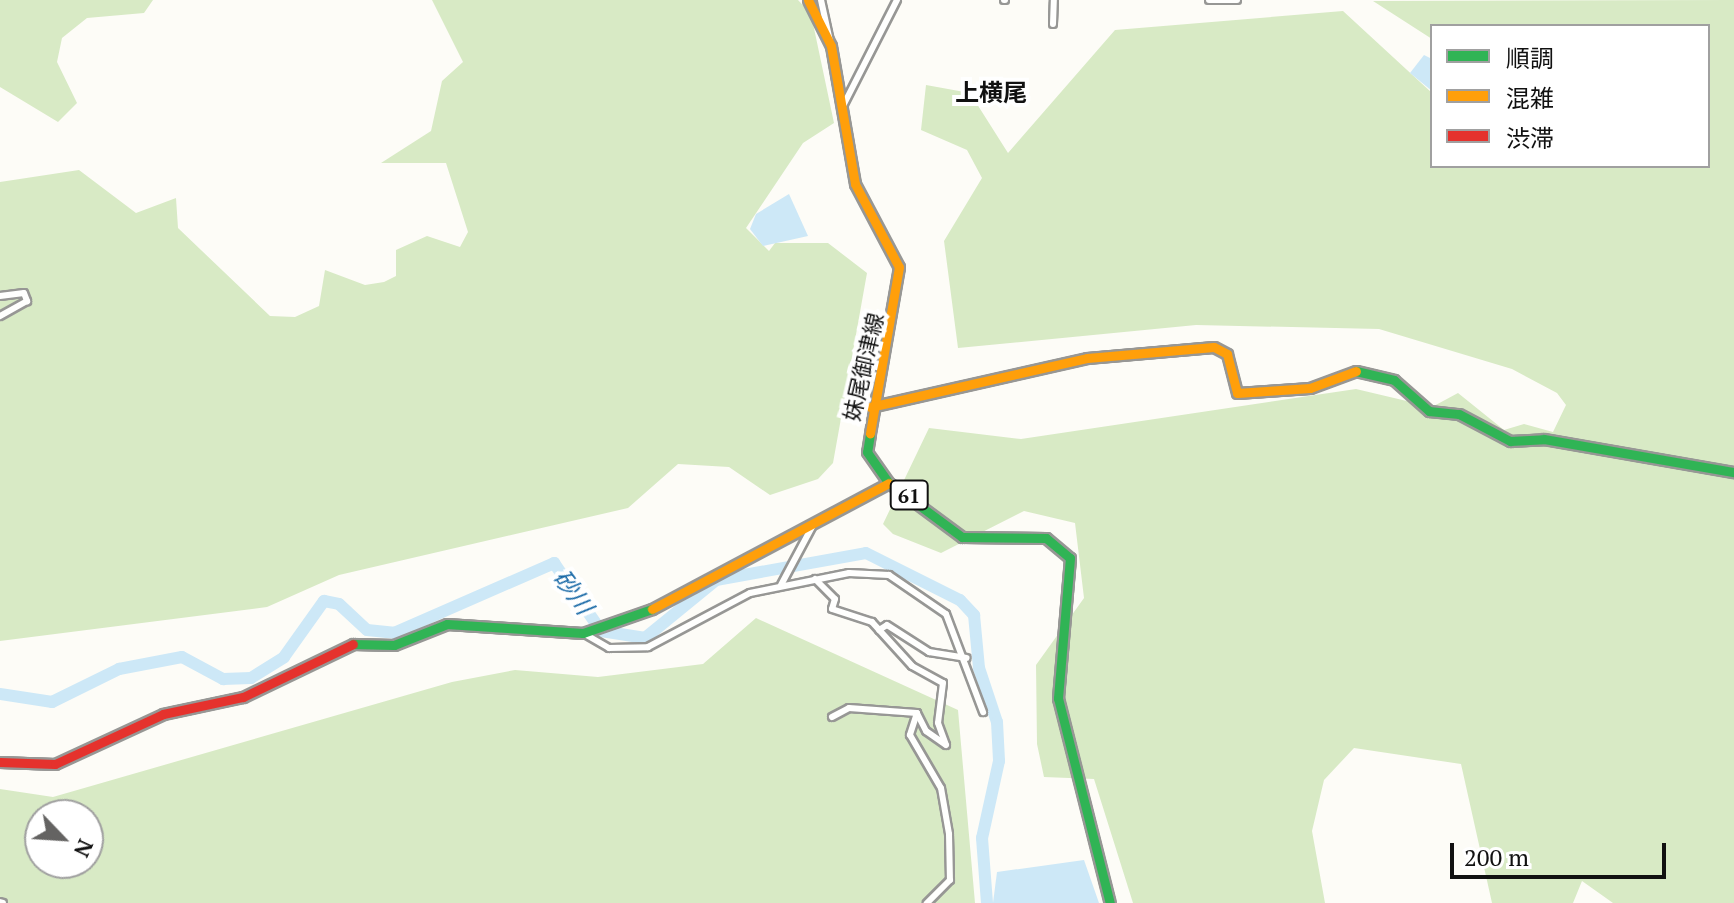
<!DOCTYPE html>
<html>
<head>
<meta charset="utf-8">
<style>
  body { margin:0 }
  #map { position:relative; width:1734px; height:903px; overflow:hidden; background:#fdfcf7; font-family:"PT Serif","Noto Sans JP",serif }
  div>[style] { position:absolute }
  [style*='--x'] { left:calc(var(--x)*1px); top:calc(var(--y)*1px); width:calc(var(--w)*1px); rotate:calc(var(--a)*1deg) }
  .forest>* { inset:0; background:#d8eac5 }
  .water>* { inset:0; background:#cde8f7 }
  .river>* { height:12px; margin:-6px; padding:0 6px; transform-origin:6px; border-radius:6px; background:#cde8f7 }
  .roads { filter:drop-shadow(2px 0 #979795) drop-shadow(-2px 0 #979795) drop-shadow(0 2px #979795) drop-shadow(0 -2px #979795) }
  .street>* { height:6px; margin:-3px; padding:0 3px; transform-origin:3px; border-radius:3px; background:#fffffe }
  .fast>* { height:9px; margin:-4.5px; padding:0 4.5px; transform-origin:4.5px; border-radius:4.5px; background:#30b455 }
  .slow>* { height:9px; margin:-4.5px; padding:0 4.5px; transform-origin:4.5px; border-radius:4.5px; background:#ff9f0a }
  .jam>* { height:9px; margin:-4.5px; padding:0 4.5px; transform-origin:4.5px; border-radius:4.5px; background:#e5322d }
  span { translate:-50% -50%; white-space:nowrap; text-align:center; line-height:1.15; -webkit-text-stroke:8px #fff; paint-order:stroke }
  .shield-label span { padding:2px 6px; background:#fff; border:2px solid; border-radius:6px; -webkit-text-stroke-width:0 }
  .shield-label { font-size:20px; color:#111; font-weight:700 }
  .street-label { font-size:22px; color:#111 }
  .neighbourhood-label { font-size:24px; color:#111; font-weight:700 }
  .water-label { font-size:24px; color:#1768a6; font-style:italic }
  .legend { position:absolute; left:1430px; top:24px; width:280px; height:144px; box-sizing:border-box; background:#fff; border:2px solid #a0a0a0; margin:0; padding:10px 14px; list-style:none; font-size:24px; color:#111 }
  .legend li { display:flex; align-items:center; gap:16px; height:40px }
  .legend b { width:40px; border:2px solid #a0a0a0 }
  .north { position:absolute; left:24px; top:799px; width:80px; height:80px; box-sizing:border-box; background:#fff; border:2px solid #a0a0a0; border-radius:50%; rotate:115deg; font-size:22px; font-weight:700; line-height:32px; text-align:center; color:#111 }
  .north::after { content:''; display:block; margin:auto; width:28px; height:36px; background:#646362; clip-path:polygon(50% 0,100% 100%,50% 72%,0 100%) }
  .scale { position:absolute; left:1450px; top:843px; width:216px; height:36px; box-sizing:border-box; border:4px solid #111; border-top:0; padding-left:10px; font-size:24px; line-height:28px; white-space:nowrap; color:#111; -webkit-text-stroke:6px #fff; paint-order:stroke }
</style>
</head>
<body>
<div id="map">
  <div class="forest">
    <div style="clip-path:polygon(0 0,153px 0,144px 13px,87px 18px,62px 38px,57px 62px,77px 103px,58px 122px,0 87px)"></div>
    <div style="clip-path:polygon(432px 0,798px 0,811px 14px,834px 123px,803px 143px,746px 228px,769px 251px,775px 243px,828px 243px,867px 273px,833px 463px,818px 479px,770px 495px,729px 467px,678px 464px,628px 508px,339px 575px,267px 607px,0 641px,0 182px,79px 170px,136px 213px,176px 198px,178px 228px,270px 316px,295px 317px,319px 306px,325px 270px,365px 285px,384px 282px,396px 276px,396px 250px,427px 236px,460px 247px,468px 232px,446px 163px,381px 163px,431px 131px,442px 81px,463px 62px)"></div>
    <div style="clip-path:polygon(1734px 0,1734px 903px,1613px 903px,1582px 881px,1573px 903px,1492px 903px,1461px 764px,1354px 748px,1324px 780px,1312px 831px,1325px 903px,1133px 903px,1094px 779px,1044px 777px,1037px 744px,1036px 665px,1084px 598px,1075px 523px,1024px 511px,941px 553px,893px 534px,883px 524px,929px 428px,1021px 439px,1356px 389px,1432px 407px,1458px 393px,1504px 430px,1524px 424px,1553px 432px,1566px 405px,1557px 393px,1512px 369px,1379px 329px,1196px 325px,958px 348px,944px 241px,982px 178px,967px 150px,921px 130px,926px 85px,970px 93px,1008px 153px,1115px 30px,1343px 11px,1432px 93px,1432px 166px,1708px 166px,1708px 26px,1432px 26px,1432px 39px,1373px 1px)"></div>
    <div style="clip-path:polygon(evenodd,756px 618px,958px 710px,975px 903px,0 903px,0 789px,53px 797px,452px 682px,515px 670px,598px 677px,703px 664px,756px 618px,40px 815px,88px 815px,88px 863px,40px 863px,40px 815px)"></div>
  </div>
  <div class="water">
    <div style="clip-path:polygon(1424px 55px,1432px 59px,1432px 91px,1410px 73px)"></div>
    <div style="clip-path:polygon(789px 194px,808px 236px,763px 246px,750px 229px,756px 214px)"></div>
    <div style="clip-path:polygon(1084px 860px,1099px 903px,993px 903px,997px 872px)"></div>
  </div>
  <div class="river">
    <div style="--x:0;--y:694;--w:53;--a:8.7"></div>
    <div style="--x:52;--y:702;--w:75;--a:-26.2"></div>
    <div style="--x:119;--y:669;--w:64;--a:-10.8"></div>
    <div style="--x:182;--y:657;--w:47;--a:28.2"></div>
    <div style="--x:223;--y:679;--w:28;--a:-2"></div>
    <div style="--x:251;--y:678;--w:39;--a:-32"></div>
    <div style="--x:284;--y:657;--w:69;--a:-54.5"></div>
    <div style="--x:324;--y:601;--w:15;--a:11"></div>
    <div style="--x:339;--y:604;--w:38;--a:43"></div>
    <div style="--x:367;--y:630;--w:27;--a:6"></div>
    <div style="--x:394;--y:633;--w:175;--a:-23.6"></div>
    <div style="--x:554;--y:563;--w:83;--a:55.3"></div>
    <div style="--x:601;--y:631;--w:45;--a:9"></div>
    <div style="--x:645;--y:638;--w:92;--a:-39.2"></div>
    <div style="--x:716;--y:580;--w:152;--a:-10.2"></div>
    <div style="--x:866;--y:553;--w:105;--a:26.6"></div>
    <div style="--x:960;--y:600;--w:21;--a:47"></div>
    <div style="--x:974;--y:615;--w:53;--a:84.6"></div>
    <div style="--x:979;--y:668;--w:57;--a:71.6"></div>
    <div style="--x:997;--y:722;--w:39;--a:87"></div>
    <div style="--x:999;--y:761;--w:79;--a:102.4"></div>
    <div style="--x:982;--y:838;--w:65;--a:85.6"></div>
  </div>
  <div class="roads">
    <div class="street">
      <div style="--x:821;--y:0;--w:47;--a:77.7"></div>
      <div style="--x:1004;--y:0;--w:1;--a:0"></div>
      <div style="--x:1209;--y:0;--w:28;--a:0"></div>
      <div style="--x:1053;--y:24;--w:24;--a:-88"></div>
      <div style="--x:843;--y:106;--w:119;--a:-63"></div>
      <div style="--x:0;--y:296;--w:24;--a:-7"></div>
      <div style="--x:24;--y:293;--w:9;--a:69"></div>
      <div style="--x:27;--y:301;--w:31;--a:151"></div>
      <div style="--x:815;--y:579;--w:28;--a:45"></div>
      <div style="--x:835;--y:599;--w:10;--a:107"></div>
      <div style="--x:832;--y:609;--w:42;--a:18"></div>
      <div style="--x:872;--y:622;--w:59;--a:47.7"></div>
      <div style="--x:912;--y:666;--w:35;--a:29"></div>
      <div style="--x:943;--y:683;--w:40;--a:97.1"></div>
      <div style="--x:938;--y:723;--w:23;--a:70"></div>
      <div style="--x:946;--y:745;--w:24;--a:-145"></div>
      <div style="--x:926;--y:731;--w:20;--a:-117"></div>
      <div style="--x:917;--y:713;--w:23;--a:108"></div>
      <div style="--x:910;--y:735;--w:61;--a:59.7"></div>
      <div style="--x:941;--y:788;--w:47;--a:80.1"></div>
      <div style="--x:949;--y:834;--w:46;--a:88.8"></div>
      <div style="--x:950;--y:880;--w:33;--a:135"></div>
      <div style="--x:781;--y:585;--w:66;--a:-61.9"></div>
      <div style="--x:879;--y:630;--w:9;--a:-32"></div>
      <div style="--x:887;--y:625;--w:50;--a:32.7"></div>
      <div style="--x:929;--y:652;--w:38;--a:9"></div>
      <div style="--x:583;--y:633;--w:30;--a:30"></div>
      <div style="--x:609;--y:648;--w:39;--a:-1"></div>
      <div style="--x:648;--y:647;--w:115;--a:-27.9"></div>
      <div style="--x:750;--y:593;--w:101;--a:-11.4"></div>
      <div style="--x:849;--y:573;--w:40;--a:2.9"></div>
      <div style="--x:889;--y:575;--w:69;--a:34.4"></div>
      <div style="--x:946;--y:614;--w:105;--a:69.3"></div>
      <div style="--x:832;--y:717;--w:19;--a:-28"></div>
      <div style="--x:849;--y:708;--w:68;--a:4.2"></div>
      <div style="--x:0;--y:902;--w:3;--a:18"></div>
    </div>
    <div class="fast">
      <div style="--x:1356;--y:371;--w:39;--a:13"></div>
      <div style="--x:1394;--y:380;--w:47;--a:41.5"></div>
      <div style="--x:1429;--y:411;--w:30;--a:6"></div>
      <div style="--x:1459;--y:414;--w:58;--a:27.9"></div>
      <div style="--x:1510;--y:441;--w:34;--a:-3"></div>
      <div style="--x:1544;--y:439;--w:193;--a:9.9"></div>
      <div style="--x:870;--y:434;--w:18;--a:99"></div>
      <div style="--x:867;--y:452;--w:38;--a:55"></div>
      <div style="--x:889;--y:483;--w:91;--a:36.5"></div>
      <div style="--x:962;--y:537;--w:84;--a:0.7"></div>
      <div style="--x:1046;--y:538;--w:31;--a:40"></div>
      <div style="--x:1070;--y:558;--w:141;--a:94.9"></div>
      <div style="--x:1058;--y:698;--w:211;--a:75.8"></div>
      <div style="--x:353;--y:644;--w:41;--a:1.4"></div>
      <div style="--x:394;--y:645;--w:57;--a:-21.6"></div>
      <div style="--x:447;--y:624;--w:136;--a:3.8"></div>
      <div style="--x:583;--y:633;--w:73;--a:-19.2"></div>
    </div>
    <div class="slow">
      <div style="--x:808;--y:0;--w:51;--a:63.4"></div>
      <div style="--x:831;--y:46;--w:140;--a:80.1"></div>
      <div style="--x:855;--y:184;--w:94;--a:62.1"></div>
      <div style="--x:899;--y:267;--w:169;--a:99.9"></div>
      <div style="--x:870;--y:407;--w:222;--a:-12.7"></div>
      <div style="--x:1087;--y:358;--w:127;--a:-5"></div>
      <div style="--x:1214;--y:347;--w:15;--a:28"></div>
      <div style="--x:1227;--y:354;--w:40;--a:75.6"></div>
      <div style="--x:1237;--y:393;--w:73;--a:-3.9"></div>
      <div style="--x:1310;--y:388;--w:49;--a:-20.3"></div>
      <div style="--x:652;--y:609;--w:268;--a:-28"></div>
    </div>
    <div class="jam">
      <div style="--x:0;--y:762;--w:55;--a:2.1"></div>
      <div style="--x:55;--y:764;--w:119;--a:-24.8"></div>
      <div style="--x:163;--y:714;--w:82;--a:-12"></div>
      <div style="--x:243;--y:697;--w:122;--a:-25.7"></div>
    </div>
  </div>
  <div class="shield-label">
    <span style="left:909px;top:495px">61</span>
  </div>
  <div class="street-label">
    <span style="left:863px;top:367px;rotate:-77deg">妹尾御津線</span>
  </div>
  <div class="neighbourhood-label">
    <span style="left:991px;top:93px">上横尾</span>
  </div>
  <div class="water-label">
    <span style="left:573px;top:592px;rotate:54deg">砂川</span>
  </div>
  <ul class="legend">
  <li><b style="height:10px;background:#30b455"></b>順調</li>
  <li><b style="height:10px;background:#ff9f0a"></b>混雑</li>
  <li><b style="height:10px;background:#e5322d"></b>渋滞</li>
  </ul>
  <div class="north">N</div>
  <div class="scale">200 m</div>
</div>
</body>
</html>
